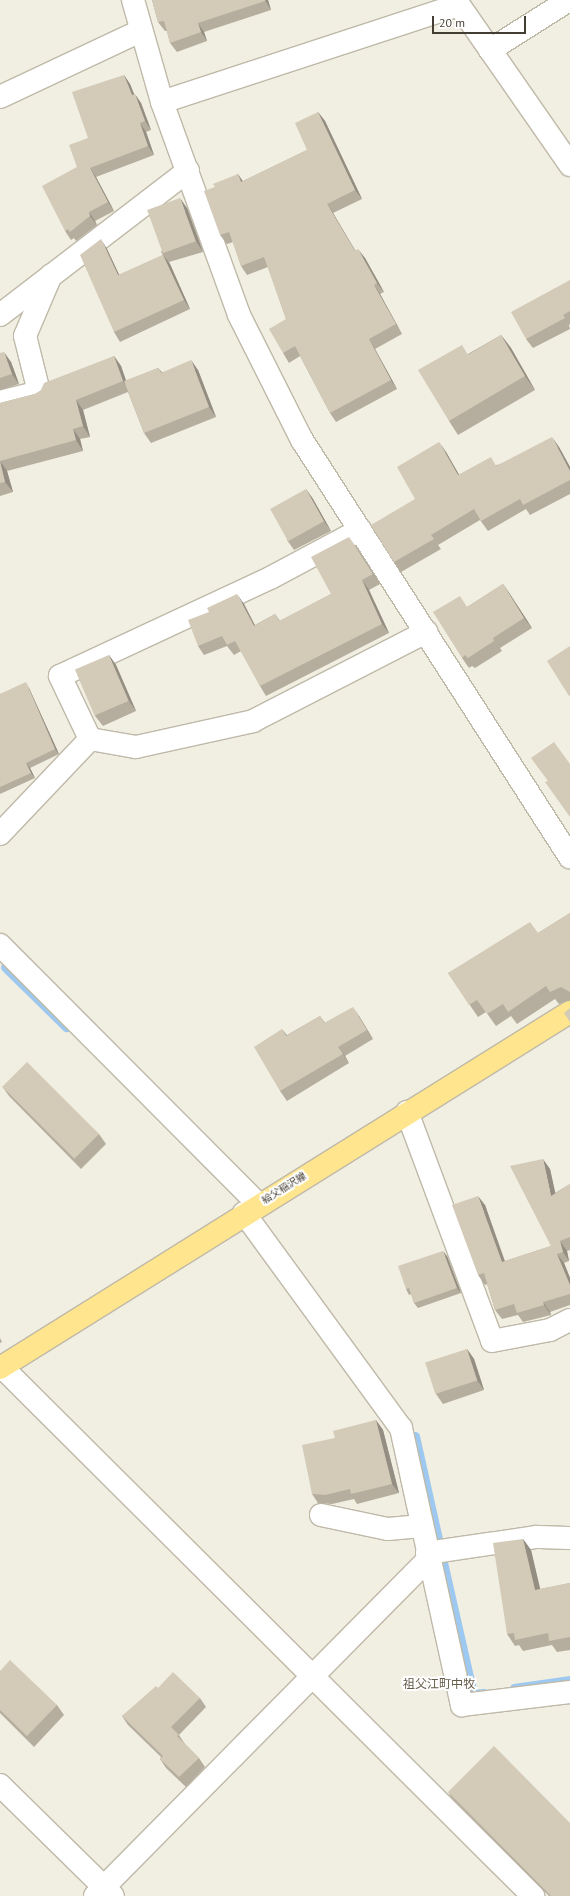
<!DOCTYPE html>
<html>
<head>
<meta charset="utf-8">
<style>
  body { margin:0 }
  #map { position:relative; width:570px; height:1896px; overflow:hidden; background:#f1eee2; font-family:"PT Sans","Noto Sans JP",sans-serif }
  div>[style] { position:absolute }
  [style*='--x'] { left:calc(var(--x)*1px); top:calc(var(--y)*1px); width:calc(var(--w)*1px); rotate:calc(var(--a)*1deg) }
  .stream>* { height:9px; margin:-4.5px; padding:0 4.5px; transform-origin:4.5px; border-radius:4.5px; background:#9dc8f0 }
  .roads { filter:drop-shadow(1px 0 #bfb9a8) drop-shadow(-1px 0 #bfb9a8) drop-shadow(0 1px #bfb9a8) drop-shadow(0 -1px #bfb9a8) }
  .minor>* { height:22px; margin:-11px; padding:0 11px; transform-origin:11px; border-radius:11px; background:#fff }
  .major>* { height:22px; margin:-11px; padding:0 11px; transform-origin:11px; border-radius:11px; background:#ffe68e }
  .wall>* { inset:0; background:#b5ae9e }
  .shaded-wall>* { inset:0; background:#948d81 }
  .building>* { inset:0; background:#d3cab8; transform-origin:0 0 }
  span { translate:-50% -50%; white-space:nowrap; text-align:center; line-height:1.15; -webkit-text-stroke:4px #fff; paint-order:stroke }
  .street-label { font-size:10px; color:#433e33 }
  .quarter-label { font-size:12px; color:#655c4a }
  .scale { position:absolute; left:432px; top:16px; width:94px; height:18px; box-sizing:border-box; border:2px solid #433e33; border-top:0; padding-left:5px; font-size:12px; line-height:14px; white-space:nowrap; color:#433e33; -webkit-text-stroke:3px #fff; paint-order:stroke }
</style>
</head>
<body>
<div id="map">
  <div class="stream">
    <div style="--x:5;--y:967;--w:86;--a:44.5"></div>
    <div style="--x:415;--y:1436;--w:106;--a:77.4"></div>
    <div style="--x:443;--y:1562;--w:135;--a:77.2"></div>
    <div style="--x:473;--y:1694;--w:11;--a:-5"></div>
    <div style="--x:514;--y:1688;--w:57;--a:-8.1"></div>
  </div>
  <div class="roads">
    <div class="minor">
      <div style="--x:133;--y:0;--w:106;--a:74.1"></div>
      <div style="--x:162;--y:102;--w:226;--a:70.1"></div>
      <div style="--x:239;--y:315;--w:140;--a:63.3"></div>
      <div style="--x:302;--y:440;--w:496;--a:57.3"></div>
      <div style="--x:490;--y:50;--w:93;--a:-32.3"></div>
      <div style="--x:0;--y:97;--w:155;--a:-25.2"></div>
      <div style="--x:162;--y:102;--w:312;--a:-18.1"></div>
      <div style="--x:459;--y:5;--w:195;--a:55.2"></div>
      <div style="--x:0;--y:315;--w:237;--a:-37.5"></div>
      <div style="--x:0;--y:402;--w:40;--a:-14.4"></div>
      <div style="--x:39;--y:392;--w:58;--a:-104"></div>
      <div style="--x:25;--y:336;--w:66;--a:-66.9"></div>
      <div style="--x:90;--y:739;--w:70;--a:-115.5"></div>
      <div style="--x:60;--y:676;--w:234;--a:-25"></div>
      <div style="--x:272;--y:577;--w:100;--a:-28.1"></div>
      <div style="--x:0;--y:834;--w:131;--a:-46.5"></div>
      <div style="--x:90;--y:739;--w:47;--a:9.9"></div>
      <div style="--x:136;--y:747;--w:120;--a:-12.5"></div>
      <div style="--x:253;--y:721;--w:195;--a:-27.2"></div>
      <div style="--x:0;--y:945;--w:366;--a:45.1"></div>
      <div style="--x:407;--y:1112;--w:244;--a:69.6"></div>
      <div style="--x:492;--y:1341;--w:59;--a:-10.7"></div>
      <div style="--x:550;--y:1330;--w:22;--a:-27"></div>
      <div style="--x:244;--y:1213;--w:266;--a:53.9"></div>
      <div style="--x:401;--y:1428;--w:284;--a:77.6"></div>
      <div style="--x:462;--y:1705;--w:109;--a:-6.9"></div>
      <div style="--x:2;--y:1367;--w:750;--a:44.89"></div>
      <div style="--x:321;--y:1515;--w:68;--a:11.8"></div>
      <div style="--x:388;--y:1529;--w:34;--a:-5"></div>
      <div style="--x:427;--y:1553;--w:111;--a:-8.3"></div>
      <div style="--x:537;--y:1537;--w:33;--a:2"></div>
      <div style="--x:0;--y:1785;--w:158;--a:44.5"></div>
      <div style="--x:95;--y:1896;--w:475;--a:-45.3"></div>
    </div>
    <div class="major">
      <div style="--x:0;--y:1368;--w:672;--a:-31.99"></div>
    </div>
  </div>
  <div class="wall">
    <div style="clip-path:polygon(152px 0,268px 0,271px 10px,204px 32px,207px 41px,177px 52px,170px 43px,167px 31px,165px 31px,158px 22px)"></div>
    <div style="clip-path:polygon(124px 75px,130px 84px,134px 94px,141px 103px,151px 130px,146px 132px,154px 155px,96px 177px,114px 211px,95px 221px,97px 225px,76px 241px,74px 238px,71px 240px,65px 231px,77px 167px)"></div>
    <div style="clip-path:polygon(318px 112px,325px 121px,362px 199px,333px 213px,355px 251px,365px 258px,384px 292px,380px 294px,402px 334px,375px 349px,397px 389px,336px 422px,330px 413px,300px 356px,289px 363px,283px 353px,286px 319px,268px 267px,247px 275px,241px 266px,233px 242px,227px 244px,220px 235px,215px 187px,238px 174px,243px 181px,307px 150px)"></div>
    <div style="clip-path:polygon(187px 208px,203px 252px,169px 262px,190px 309px,120px 342px,114px 332px,107px 249px,119px 275px,163px 255px,161px 252px)"></div>
    <div style="clip-path:polygon(570px 280px,570px 324px,569px 325px,570px 329px,533px 348px,526px 339px)"></div>
    <div style="clip-path:polygon(501px 335px,511px 348px,535px 390px,458px 435px,449px 421px,468px 354px)"></div>
    <div style="clip-path:polygon(0 353px,11px 362px,19px 384px,0 390px)"></div>
    <div style="clip-path:polygon(114px 356px,121px 366px,126px 381px,158px 368px,162px 372px,198px 370px,216px 417px,151px 443px,144px 433px,128px 392px,83px 410px,90px 437px,80px 439px,83px 451px,7px 471px,13px 492px,0 496px,0 403px,35px 394px)"></div>
    <div style="clip-path:polygon(559px 447px,570px 467px,570px 494px,530px 515px,526px 509px,488px 531px,480px 520px,438px 545px,441px 549px,401px 572px,394px 562px,415px 499px,446px 452px,459px 475px,497px 465px)"></div>
    <div style="clip-path:polygon(306px 489px,313px 499px,331px 531px,294px 550px,287px 540px)"></div>
    <div style="clip-path:polygon(356px 547px,380px 584px,369px 590px,389px 633px,266px 696px,260px 686px,241px 651px,234px 655px,227px 646px,204px 655px,198px 646px,244px 604px,255px 625px,275px 614px,280px 621px,331px 594px)"></div>
    <div style="clip-path:polygon(503px 584px,532px 628px,500px 648px,502px 651px,475px 668px,472px 666px,469px 668px,462px 658px,467px 607px)"></div>
    <div style="clip-path:polygon(109px 655px,116px 665px,136px 711px,103px 726px,95px 716px)"></div>
    <div style="clip-path:polygon(29px 688px,59px 754px,30px 768px,35px 778px,0 794px,0 694px)"></div>
    <div style="clip-path:polygon(570px 913px,570px 1000px,559px 1004px,555px 999px,517px 1024px,511px 1016px,496px 1026px,486px 1012px,478px 1017px,448px 973px,538px 933px)"></div>
    <div style="clip-path:polygon(320px 1016px,325px 1023px,359px 1016px,373px 1039px,345px 1056px,349px 1063px,287px 1101px,280px 1091px,282px 1029px,287px 1035px)"></div>
    <div style="clip-path:polygon(2px 1086px,99px 1134px,106px 1144px,81px 1169px,9px 1096px)"></div>
    <div style="clip-path:polygon(550px 1169px,555px 1193px,570px 1184px,570px 1250px,567px 1251px,569px 1261px,564px 1263px,570px 1278px,570px 1305px,550px 1312px,551px 1315px,523px 1322px,518px 1315px,502px 1319px,495px 1310px,487px 1284px,485px 1285px,478px 1275px,485px 1205px,505px 1261px,551px 1246px)"></div>
    <div style="clip-path:polygon(447px 1256px,461px 1293px,418px 1308px,414px 1303px,411px 1294px,409px 1295px,406px 1289px)"></div>
    <div style="clip-path:polygon(0 1338px,2px 1342px,0 1343px)"></div>
    <div style="clip-path:polygon(467px 1349px,474px 1359px,484px 1390px,443px 1404px,436px 1394px)"></div>
    <div style="clip-path:polygon(376px 1420px,383px 1430px,399px 1493px,357px 1504px,354px 1499px,332px 1504px,318px 1503px,312px 1494px,335px 1438px)"></div>
    <div style="clip-path:polygon(523px 1539px,531px 1550px,540px 1589px,570px 1583px,570px 1650px,557px 1652px,552px 1645px,523px 1651px,519px 1645px,515px 1646px,507px 1634px)"></div>
    <div style="clip-path:polygon(0 1671px,57px 1705px,64px 1715px,34px 1747px,0 1713px)"></div>
    <div style="clip-path:polygon(158px 1688px,200px 1698px,206px 1707px,179px 1735px,185px 1744px,199px 1758px,205px 1767px,186px 1787px,166px 1768px,160px 1759px,161px 1757px,128px 1725px,122px 1716px)"></div>
    <div style="clip-path:polygon(448px 1792px,570px 1896px,549px 1896px,451px 1797px)"></div>
  </div>
  <div class="shaded-wall">
    <div style="clip-path:polygon(265px 0,268px 0,271px 10px)"></div>
    <div style="clip-path:polygon(198px 23px,204px 32px,207px 41px,201px 32px)"></div>
    <div style="clip-path:polygon(124px 75px,130px 84px,138px 104px,132px 95px)"></div>
    <div style="clip-path:polygon(135px 94px,141px 103px,151px 130px,145px 121px)"></div>
    <div style="clip-path:polygon(318px 112px,325px 121px,362px 199px,355px 190px)"></div>
    <div style="clip-path:polygon(140px 123px,146px 132px,154px 155px,148px 146px)"></div>
    <div style="clip-path:polygon(90px 168px,96px 177px,114px 211px,108px 202px)"></div>
    <div style="clip-path:polygon(238px 174px,244px 184px,241px 182px)"></div>
    <div style="clip-path:polygon(180px 198px,187px 208px,203px 252px,196px 241px)"></div>
    <div style="clip-path:polygon(327px 204px,333px 213px,361px 260px,355px 251px)"></div>
    <div style="clip-path:polygon(89px 212px,95px 221px,97px 225px,90px 216px)"></div>
    <div style="clip-path:polygon(101px 239px,107px 249px,124px 285px,118px 275px)"></div>
    <div style="clip-path:polygon(358px 249px,365px 258px,384px 292px,377px 283px)"></div>
    <div style="clip-path:polygon(163px 255px,170px 264px,190px 309px,184px 300px)"></div>
    <div style="clip-path:polygon(374px 285px,380px 294px,402px 334px,396px 324px)"></div>
    <div style="clip-path:polygon(501px 335px,511px 348px,535px 390px,525px 376px)"></div>
    <div style="clip-path:polygon(369px 339px,375px 349px,397px 389px,391px 380px)"></div>
    <div style="clip-path:polygon(4px 352px,11px 362px,19px 384px,12px 374px)"></div>
    <div style="clip-path:polygon(114px 356px,121px 366px,130px 392px,123px 381px)"></div>
    <div style="clip-path:polygon(191px 360px,198px 370px,216px 417px,209px 407px)"></div>
    <div style="clip-path:polygon(76px 400px,83px 410px,90px 437px,83px 426px)"></div>
    <div style="clip-path:polygon(73px 429px,80px 439px,83px 451px,76px 440px)"></div>
    <div style="clip-path:polygon(552px 437px,559px 447px,570px 467px,570px 471px)"></div>
    <div style="clip-path:polygon(439px 442px,446px 452px,465px 485px,458px 475px)"></div>
    <div style="clip-path:polygon(0 461px,7px 471px,13px 492px,5px 482px)"></div>
    <div style="clip-path:polygon(306px 489px,313px 499px,331px 531px,324px 521px)"></div>
    <div style="clip-path:polygon(349px 537px,356px 547px,380px 584px,373px 574px)"></div>
    <div style="clip-path:polygon(362px 580px,369px 590px,389px 633px,382px 624px)"></div>
    <div style="clip-path:polygon(503px 584px,510px 594px,532px 628px,524px 618px)"></div>
    <div style="clip-path:polygon(237px 594px,244px 604px,260px 636px,254px 626px)"></div>
    <div style="clip-path:polygon(109px 655px,116px 665px,136px 711px,129px 701px)"></div>
    <div style="clip-path:polygon(26px 682px,29px 688px,59px 754px,55px 749px)"></div>
    <div style="clip-path:polygon(26px 763px,30px 768px,35px 778px,31px 773px)"></div>
    <div style="clip-path:polygon(353px 1007px,359px 1016px,373px 1039px,367px 1030px)"></div>
    <div style="clip-path:polygon(338px 1047px,345px 1056px,349px 1063px,343px 1054px)"></div>
    <div style="clip-path:polygon(543px 1159px,550px 1169px,558px 1205px,551px 1196px)"></div>
    <div style="clip-path:polygon(478px 1196px,485px 1205px,508px 1271px,502px 1262px)"></div>
    <div style="clip-path:polygon(560px 1241px,567px 1251px,569px 1261px,563px 1252px)"></div>
    <div style="clip-path:polygon(443px 1251px,447px 1256px,461px 1293px,457px 1288px)"></div>
    <div style="clip-path:polygon(557px 1254px,564px 1263px,570px 1278px,570px 1285px)"></div>
    <div style="clip-path:polygon(543px 1302px,550px 1312px,551px 1315px,544px 1305px)"></div>
    <div style="clip-path:polygon(467px 1349px,474px 1359px,484px 1390px,477px 1380px)"></div>
    <div style="clip-path:polygon(376px 1420px,383px 1430px,399px 1493px,392px 1484px)"></div>
    <div style="clip-path:polygon(523px 1539px,531px 1550px,543px 1601px,535px 1590px)"></div>
  </div>
  <div class="building">
    <div style="clip-path:polygon(152px 0,265px 0,265px 1px,198px 23px,201px 32px,170px 43px,164px 21px,158px 22px)"></div>
    <div style="clip-path:polygon(124px 75px,132px 95px,135px 94px,145px 121px,140px 123px,148px 146px,90px 168px,108px 202px,89px 212px,90px 216px,70px 232px,68px 229px,65px 231px,42px 186px,77px 167px,69px 145px,88px 138px,72px 92px)"></div>
    <div style="clip-path:polygon(318px 112px,355px 190px,327px 204px,355px 251px,358px 249px,377px 283px,374px 285px,396px 324px,369px 339px,391px 380px,330px 413px,295px 346px,283px 353px,269px 329px,286px 319px,264px 257px,241px 266px,229px 232px,220px 235px,204px 191px,215px 187px,213px 184px,238px 174px,241px 182px,307px 150px,295px 123px)"></div>
    <div style="left:180px;top:198px;width:46px;height:35px;rotate:70deg"></div>
    <div style="clip-path:polygon(101px 239px,118px 275px,163px 255px,184px 300px,114px 332px,80px 255px)"></div>
    <div style="clip-path:polygon(570px 280px,570px 311px,563px 315px,565px 318px,526px 339px,511px 312px)"></div>
    <div style="clip-path:polygon(501px 335px,525px 376px,449px 421px,418px 370px,462px 345px,468px 355px)"></div>
    <div style="clip-path:polygon(4px 352px,12px 374px,0 378px,0 353px)"></div>
    <div style="clip-path:polygon(114px 356px,123px 381px,76px 400px,83px 426px,73px 429px,76px 440px,0 461px,5px 482px,0 483px,0 403px,35px 394px,41px 390px,44px 383px)"></div>
    <div style="clip-path:polygon(191px 360px,209px 407px,144px 433px,124px 381px,158px 368px,161px 373px)"></div>
    <div style="clip-path:polygon(552px 437px,570px 471px,570px 480px,523px 505px,520px 499px,481px 521px,474px 509px,431px 535px,434px 539px,394px 562px,371px 525px,415px 499px,397px 467px,439px 442px,458px 475px,491px 457px,496px 466px)"></div>
    <div style="left:306px;top:489px;width:37px;height:41px;rotate:61deg"></div>
    <div style="clip-path:polygon(349px 537px,373px 574px,362px 580px,382px 624px,260px 686px,235px 641px,227px 645px,222px 636px,198px 646px,188px 620px,209px 612px,207px 608px,237px 594px,254px 626px,275px 614px,279px 621px,331px 594px,311px 557px)"></div>
    <div style="clip-path:polygon(503px 584px,524px 618px,493px 638px,494px 641px,468px 658px,465px 655px,462px 658px,433px 612px,460px 596px,467px 607px)"></div>
    <div style="clip-path:polygon(570px 646px,570px 695px,569px 696px,547px 661px)"></div>
    <div style="left:109px;top:655px;width:50px;height:37px;rotate:67deg"></div>
    <div style="clip-path:polygon(26px 682px,55px 749px,26px 763px,31px 773px,0 787px,0 694px)"></div>
    <div style="clip-path:polygon(554px 742px,570px 764px,570px 817px,545px 782px,548px 781px,531px 758px)"></div>
    <div style="clip-path:polygon(570px 913px,570px 992px,561px 987px,550px 992px,546px 986px,508px 1012px,503px 1004px,487px 1014px,477px 1000px,469px 1005px,448px 973px,530px 922px,538px 933px)"></div>
    <div style="clip-path:polygon(353px 1007px,367px 1030px,338px 1047px,343px 1054px,280px 1091px,254px 1047px,282px 1029px,286px 1036px,320px 1016px,324px 1023px)"></div>
    <div style="clip-path:polygon(570px 1008px,570px 1022px,564px 1013px)"></div>
    <div style="left:27px;top:1062px;width:102px;height:35px;rotate:45deg"></div>
    <div style="clip-path:polygon(543px 1159px,551px 1196px,570px 1184px,570px 1237px,560px 1241px,563px 1252px,557px 1254px,570px 1285px,570px 1294px,543px 1302px,544px 1305px,517px 1313px,514px 1304px,495px 1310px,484px 1273px,478px 1275px,452px 1205px,478px 1196px,502px 1262px,551px 1246px,510px 1166px)"></div>
    <div style="clip-path:polygon(443px 1251px,457px 1288px,414px 1303px,409px 1288px,406px 1289px,398px 1266px)"></div>
    <div style="left:467px;top:1349px;width:33px;height:44px;rotate:72deg"></div>
    <div style="clip-path:polygon(376px 1420px,392px 1484px,351px 1494px,350px 1489px,325px 1495px,312px 1494px,302px 1445px,335px 1438px,333px 1431px)"></div>
    <div style="clip-path:polygon(523px 1539px,535px 1590px,570px 1583px,570px 1637px,549px 1641px,548px 1633px,515px 1640px,514px 1633px,507px 1634px,493px 1543px)"></div>
    <div style="clip-path:polygon(10px 1660px,57px 1705px,27px 1736px,0 1710px,0 1671px)"></div>
    <div style="clip-path:polygon(173px 1672px,200px 1698px,171px 1727px,179px 1735px,177px 1736px,199px 1758px,179px 1777px,160px 1759px,163px 1756px,122px 1716px,156px 1686px,158px 1688px)"></div>
    <div style="clip-path:polygon(494px 1746px,570px 1823px,570px 1896px,551px 1896px,448px 1792px)"></div>
  </div>
  <div class="street-label">
    <span style="left:284px;top:1188px;rotate:-32deg">給父稲沢線</span>
  </div>
  <div class="quarter-label">
    <span style="left:439px;top:1684px">祖父江町中牧</span>
  </div>
  <div class="scale">20 m</div>
</div>
</body>
</html>
